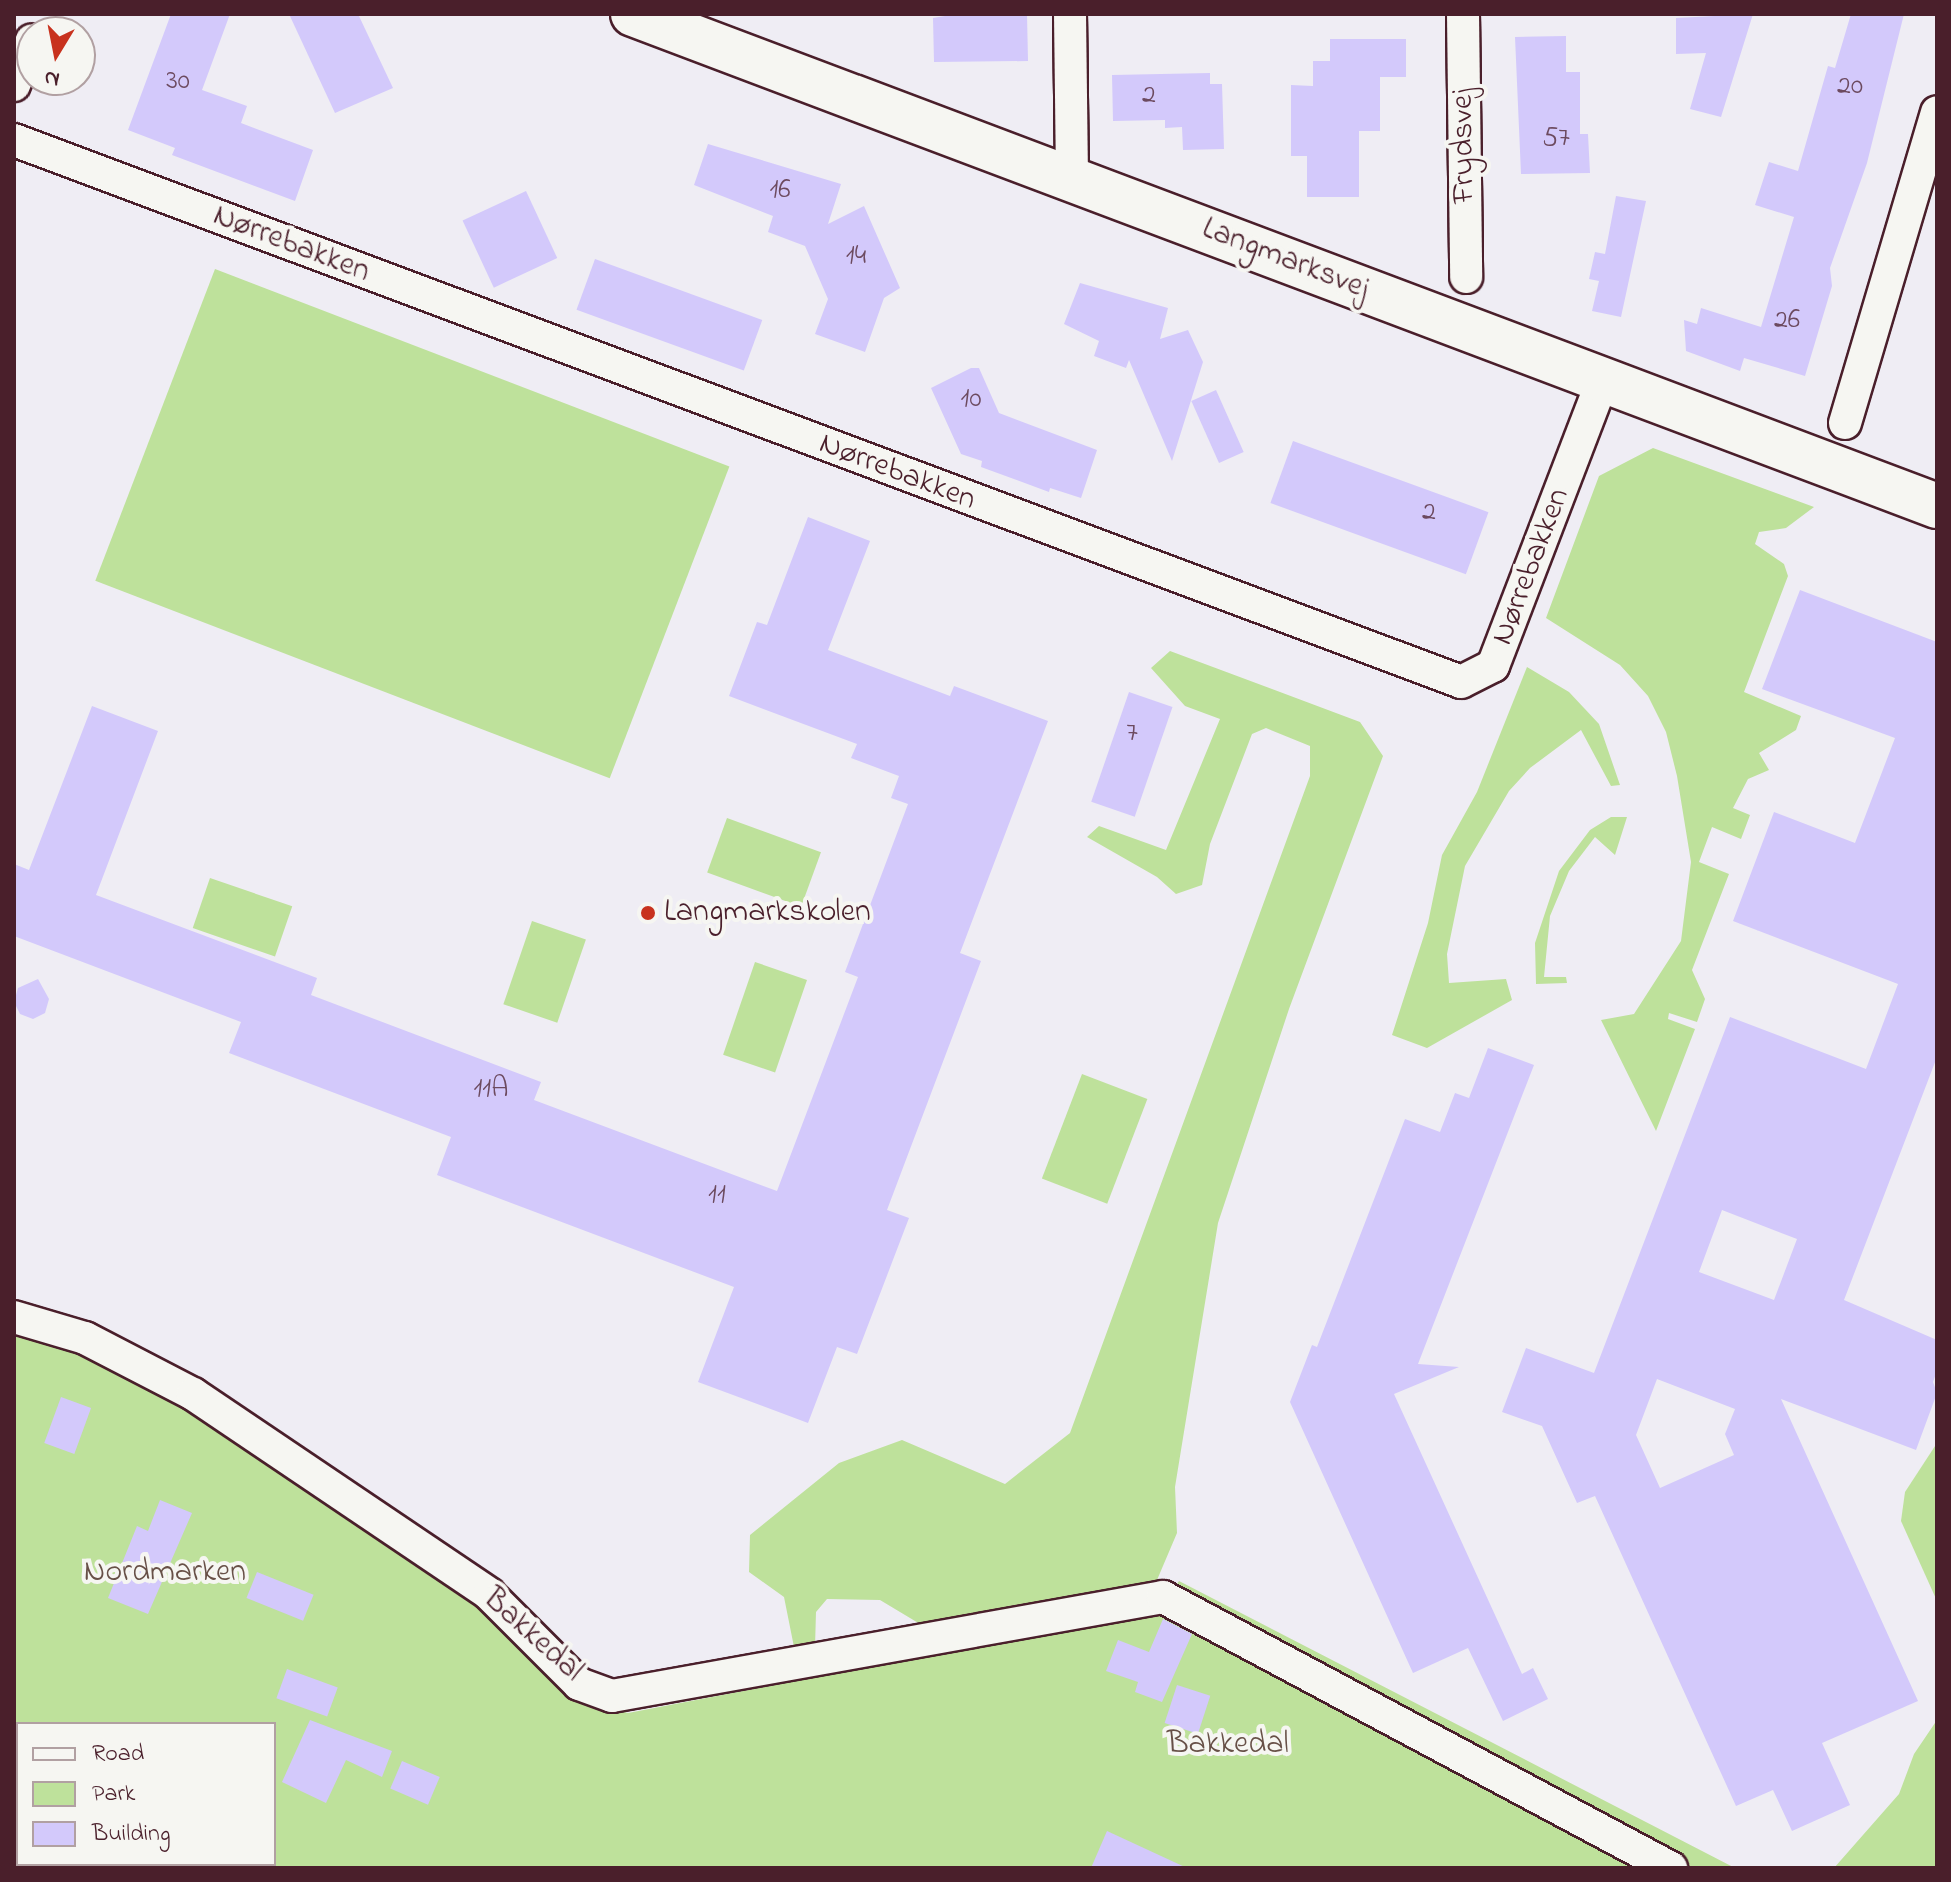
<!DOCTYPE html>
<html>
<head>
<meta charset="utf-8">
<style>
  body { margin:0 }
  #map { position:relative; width:1951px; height:1882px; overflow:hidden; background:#efedf4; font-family:"Indie Flower",sans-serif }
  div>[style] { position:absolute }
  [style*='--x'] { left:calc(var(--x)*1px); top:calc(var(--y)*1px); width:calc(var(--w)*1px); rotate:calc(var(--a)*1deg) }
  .green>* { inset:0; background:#bee19b; transform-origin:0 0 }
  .building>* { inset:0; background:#d3c9fb; transform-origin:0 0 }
  .roads { filter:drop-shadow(2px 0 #4a1f2b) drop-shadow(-2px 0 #4a1f2b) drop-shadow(0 2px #4a1f2b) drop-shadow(0 -2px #4a1f2b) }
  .street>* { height:32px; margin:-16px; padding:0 16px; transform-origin:16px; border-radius:16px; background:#f6f6f2 }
  .secondary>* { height:44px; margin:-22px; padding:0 22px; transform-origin:22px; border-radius:22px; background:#f6f6f2 }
  .dots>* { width:22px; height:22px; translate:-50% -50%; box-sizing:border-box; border:4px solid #f6f6f2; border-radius:50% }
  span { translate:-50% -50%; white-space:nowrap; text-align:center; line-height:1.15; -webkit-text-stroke:8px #f6f6f2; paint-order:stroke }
  .number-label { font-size:28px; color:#6c4a5f }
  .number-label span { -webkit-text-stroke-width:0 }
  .street-label { font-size:32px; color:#4a1f2b }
  .poi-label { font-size:32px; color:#4a1f2b }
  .left { translate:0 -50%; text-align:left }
  .park-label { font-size:32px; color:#675047 }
  .frame { position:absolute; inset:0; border:16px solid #4a1f2b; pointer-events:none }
  .legend { position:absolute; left:16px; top:1722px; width:260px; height:144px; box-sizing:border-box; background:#f6f6f2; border:2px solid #b1a0a2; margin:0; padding:10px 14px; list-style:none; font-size:24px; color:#4a1f2b }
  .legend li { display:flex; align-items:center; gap:16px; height:40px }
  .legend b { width:40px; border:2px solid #b1a0a2 }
  .north { position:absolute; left:16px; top:16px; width:80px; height:80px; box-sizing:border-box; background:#f6f6f2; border:2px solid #b1a0a2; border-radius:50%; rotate:190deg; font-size:22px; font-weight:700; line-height:32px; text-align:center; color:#4a1f2b }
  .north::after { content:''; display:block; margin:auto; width:28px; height:36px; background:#c8321e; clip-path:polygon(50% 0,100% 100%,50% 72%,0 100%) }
</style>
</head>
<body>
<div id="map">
  <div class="green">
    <div style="left:215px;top:269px;width:551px;height:334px;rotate:21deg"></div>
    <div style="clip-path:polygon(1653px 448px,1814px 507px,1786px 528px,1759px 532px,1755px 544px,1784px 564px,1788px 576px,1744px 692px,1801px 716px,1796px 730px,1759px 753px,1769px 770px,1748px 779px,1733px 808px,1750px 815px,1741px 839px,1712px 827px,1699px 862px,1729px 874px,1692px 970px,1705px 999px,1697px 1022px,1669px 1013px,1668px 1019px,1695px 1029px,1656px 1131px,1601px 1020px,1634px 1014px,1681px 941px,1691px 862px,1677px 776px,1666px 732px,1648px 696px,1620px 665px,1546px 618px,1599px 476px)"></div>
    <div style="clip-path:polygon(1170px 651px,1360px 722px,1383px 756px,1289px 1009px,1218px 1223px,1175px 1487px,1177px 1533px,1157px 1580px,1142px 1591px,920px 1624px,880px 1600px,827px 1599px,816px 1612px,815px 1647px,794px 1647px,784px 1597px,749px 1572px,750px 1535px,839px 1463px,902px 1440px,1005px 1484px,1070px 1433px,1310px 776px,1310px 746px,1266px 728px,1252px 734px,1210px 844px,1202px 885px,1176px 894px,1157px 877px,1087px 837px,1099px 826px,1166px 850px,1220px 719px,1185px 706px,1151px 668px)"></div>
    <div style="clip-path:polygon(1527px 667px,1569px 692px,1599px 724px,1620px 785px,1611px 786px,1581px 730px,1530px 768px,1509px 791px,1465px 866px,1447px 954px,1449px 983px,1506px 979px,1512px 1000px,1427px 1048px,1392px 1035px,1428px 923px,1442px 855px,1477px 792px)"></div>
    <div style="clip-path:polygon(1611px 817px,1627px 817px,1615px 855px,1595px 837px,1569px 871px,1550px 916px,1544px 977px,1566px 977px,1567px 983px,1536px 984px,1535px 943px,1559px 871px,1590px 830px)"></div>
    <div style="left:727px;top:818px;width:100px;height:58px;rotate:20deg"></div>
    <div style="left:210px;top:878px;width:87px;height:53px;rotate:19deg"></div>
    <div style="left:532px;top:921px;width:57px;height:88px;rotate:19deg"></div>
    <div style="left:755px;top:962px;width:55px;height:98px;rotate:19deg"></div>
    <div style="left:1082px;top:1074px;width:70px;height:112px;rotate:21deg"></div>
    <div style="clip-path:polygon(evenodd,14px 1330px,65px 1345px,167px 1395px,481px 1602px,572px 1697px,628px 1713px,1157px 1612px,1179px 1581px,1735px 1868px,14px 1868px,14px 1330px,18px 1724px,274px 1724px,274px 1864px,18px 1864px,18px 1724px)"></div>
    <div style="clip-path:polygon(1937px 1443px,1937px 1601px,1901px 1521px,1905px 1492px)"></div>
    <div style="clip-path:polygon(1937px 1720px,1937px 1868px,1834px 1868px,1899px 1794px,1914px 1754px)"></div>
  </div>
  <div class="building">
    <div style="clip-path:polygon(171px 14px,230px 14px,202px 90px,247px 106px,241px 123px,313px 150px,295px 201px,172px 155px,175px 148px,128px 130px)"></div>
    <div style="clip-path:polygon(289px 14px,358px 14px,393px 88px,335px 113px)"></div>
    <div style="clip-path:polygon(957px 14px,1027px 14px,1028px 61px,934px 62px,933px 18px)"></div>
    <div style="clip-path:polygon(1753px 14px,1721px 117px,1690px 109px,1706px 53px,1676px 54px,1676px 18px)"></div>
    <div style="clip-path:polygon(1851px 14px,1904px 14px,1867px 163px,1830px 268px,1832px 286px,1805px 376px,1744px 358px,1740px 371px,1686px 351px,1684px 320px,1697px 324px,1701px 308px,1761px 327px,1794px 217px,1755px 205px,1769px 162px,1798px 171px,1828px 66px,1835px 68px)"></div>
    <div style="clip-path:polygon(1566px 36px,1566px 72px,1580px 72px,1580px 134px,1588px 134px,1590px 173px,1521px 174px,1515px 37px)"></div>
    <div style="clip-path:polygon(1330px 39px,1406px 39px,1406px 77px,1380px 77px,1380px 131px,1359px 131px,1359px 197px,1307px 197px,1307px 156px,1291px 156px,1291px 85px,1313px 86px,1313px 61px,1330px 61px)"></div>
    <div style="clip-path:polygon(1210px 73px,1210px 84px,1222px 84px,1224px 149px,1183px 150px,1182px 127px,1165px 128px,1165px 120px,1113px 121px,1112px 75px)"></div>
    <div style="clip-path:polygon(708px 144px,841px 184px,828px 224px,864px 206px,900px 288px,884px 298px,865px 352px,815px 334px,828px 299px,805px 246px,768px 232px,773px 216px,694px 185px)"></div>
    <div style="left:526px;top:191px;width:74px;height:70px;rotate:65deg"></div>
    <div style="clip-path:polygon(1616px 196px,1646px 201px,1621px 317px,1592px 311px,1599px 281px,1589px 279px,1595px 252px,1605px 254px)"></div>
    <div style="left:595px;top:259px;width:178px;height:54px;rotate:20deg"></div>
    <div style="clip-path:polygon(1080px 283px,1168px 308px,1160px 339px,1188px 330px,1203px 362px,1172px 461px,1129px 360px,1126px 368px,1094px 356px,1099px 341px,1064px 324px)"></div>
    <div style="clip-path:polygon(971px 368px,979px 368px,999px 413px,1097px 450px,1081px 498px,1050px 488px,1049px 492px,981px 467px,982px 461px,961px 454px,931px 388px)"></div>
    <div style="left:1216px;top:390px;width:68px;height:27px;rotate:66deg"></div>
    <div style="left:1293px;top:441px;width:208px;height:66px;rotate:20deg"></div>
    <div style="clip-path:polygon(808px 517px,870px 541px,828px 650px,950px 696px,954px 686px,1048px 721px,960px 953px,981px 961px,887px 1210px,909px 1218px,857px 1354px,837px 1347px,808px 1423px,698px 1382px,734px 1287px,437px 1175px,451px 1137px,229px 1053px,241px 1022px,14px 936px,14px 864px,29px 870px,92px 706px,158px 731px,96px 895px,317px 978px,311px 995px,541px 1082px,534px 1100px,777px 1191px,858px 977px,845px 972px,908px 804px,891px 798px,899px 776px,851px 758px,857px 744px,729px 696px,757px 622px,767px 625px)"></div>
    <div style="clip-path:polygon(evenodd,1800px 590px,1937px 642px,1937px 1057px,1844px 1300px,1937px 1340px,1937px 1371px,1933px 1382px,1937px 1393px,1916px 1450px,1781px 1399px,1918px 1701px,1822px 1743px,1850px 1805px,1792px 1831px,1773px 1790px,1736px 1806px,1595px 1496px,1577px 1503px,1542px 1426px,1502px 1412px,1526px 1348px,1594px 1373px,1730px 1017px,1866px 1069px,1898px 984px,1733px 921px,1774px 812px,1855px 843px,1895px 738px,1762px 689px,1800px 590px,1722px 1210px,1797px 1239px,1774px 1300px,1699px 1272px,1722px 1210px,1800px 590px,1657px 1379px,1735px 1409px,1725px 1434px,1734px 1455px,1660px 1488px,1636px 1435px,1657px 1379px)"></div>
    <div style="left:1129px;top:692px;width:46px;height:116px;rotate:19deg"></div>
    <div style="clip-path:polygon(38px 979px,49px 999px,45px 1013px,33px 1019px,20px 1014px,14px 1002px,18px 988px)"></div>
    <div style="clip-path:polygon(1488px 1048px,1534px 1065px,1418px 1364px,1459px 1367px,1394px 1394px,1522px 1674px,1533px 1668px,1548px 1699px,1503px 1721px,1468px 1648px,1413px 1673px,1290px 1402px,1312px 1345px,1317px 1347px,1405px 1119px,1440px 1132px,1455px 1093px,1469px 1098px)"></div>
    <div style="left:61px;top:1397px;width:32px;height:49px;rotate:20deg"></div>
    <div style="clip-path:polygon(160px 1500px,192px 1513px,148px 1614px,108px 1598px,137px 1526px,148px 1531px)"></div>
    <div style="left:257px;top:1572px;width:61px;height:28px;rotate:22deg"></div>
    <div style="clip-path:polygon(1163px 1619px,1192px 1634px,1162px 1702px,1135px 1692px,1138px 1682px,1106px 1671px,1118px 1640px,1149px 1652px)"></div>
    <div style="left:287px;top:1669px;width:54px;height:31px;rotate:20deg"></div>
    <div style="left:1177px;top:1685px;width:35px;height:40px;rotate:18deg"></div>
    <div style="clip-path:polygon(310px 1720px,392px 1751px,382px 1777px,346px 1760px,326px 1803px,282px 1782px)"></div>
    <div style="left:402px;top:1761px;width:41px;height:30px;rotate:23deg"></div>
    <div style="clip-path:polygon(1107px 1831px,1187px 1868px,1091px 1868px)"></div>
  </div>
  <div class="roads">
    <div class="street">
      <div style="--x:1070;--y:14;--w:165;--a:89.3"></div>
      <div style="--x:1463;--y:14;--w:263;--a:89.3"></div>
      <div style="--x:14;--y:85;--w:48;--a:-68.2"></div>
      <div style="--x:14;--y:140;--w:1545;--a:20.53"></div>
      <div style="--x:1461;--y:682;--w:36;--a:-27"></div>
      <div style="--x:1493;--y:666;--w:306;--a:-69"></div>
      <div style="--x:1845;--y:423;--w:324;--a:-73.5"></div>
      <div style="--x:14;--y:1317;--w:74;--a:16.5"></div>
      <div style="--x:85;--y:1338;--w:122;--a:27.4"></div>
      <div style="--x:193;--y:1394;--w:357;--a:34"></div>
      <div style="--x:489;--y:1594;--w:127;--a:45"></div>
      <div style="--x:579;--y:1684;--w:35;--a:20"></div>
      <div style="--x:612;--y:1696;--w:560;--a:-10.19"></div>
      <div style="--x:1163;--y:1597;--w:576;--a:28.08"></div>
    </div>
    <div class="secondary">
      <div style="--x:633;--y:14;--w:1394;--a:20.67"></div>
    </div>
  </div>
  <div class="dots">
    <div style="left:648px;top:913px;background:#c8321e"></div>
  </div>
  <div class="number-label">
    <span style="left:178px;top:82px">30</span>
    <span style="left:1850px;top:87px">20</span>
    <span style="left:1149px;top:96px">2</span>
    <span style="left:1556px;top:139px">57</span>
    <span style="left:780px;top:191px">16</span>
    <span style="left:856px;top:257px">14</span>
    <span style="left:1787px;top:321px">26</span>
    <span style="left:971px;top:400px">10</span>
    <span style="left:1429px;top:513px">2</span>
    <span style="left:1132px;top:734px">7</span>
    <span style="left:491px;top:1090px">11A</span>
    <span style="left:717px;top:1196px">11</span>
  </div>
  <div class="street-label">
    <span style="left:1465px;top:146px;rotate:-91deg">Frydsvej</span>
    <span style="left:291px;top:245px;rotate:21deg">Nørrebakken</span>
    <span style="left:1285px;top:260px;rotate:21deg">Langmarksvej</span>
    <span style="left:897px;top:473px;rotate:21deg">Nørrebakken</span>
    <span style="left:1532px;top:567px;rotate:-69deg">Nørrebakken</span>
    <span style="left:532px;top:1636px;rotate:42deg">Bakkedal</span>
  </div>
  <div class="poi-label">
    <span class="left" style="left:664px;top:913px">Langmarkskolen</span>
  </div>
  <div class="park-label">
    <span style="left:165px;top:1573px">Nordmarken</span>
    <span style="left:1228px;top:1745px">Bakkedal</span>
  </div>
  <div class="frame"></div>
  <ul class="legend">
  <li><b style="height:10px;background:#f6f6f2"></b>Road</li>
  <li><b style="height:22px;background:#bee19b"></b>Park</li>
  <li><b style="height:22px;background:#d3c9fb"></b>Building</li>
  </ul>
  <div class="north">N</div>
</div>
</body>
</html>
